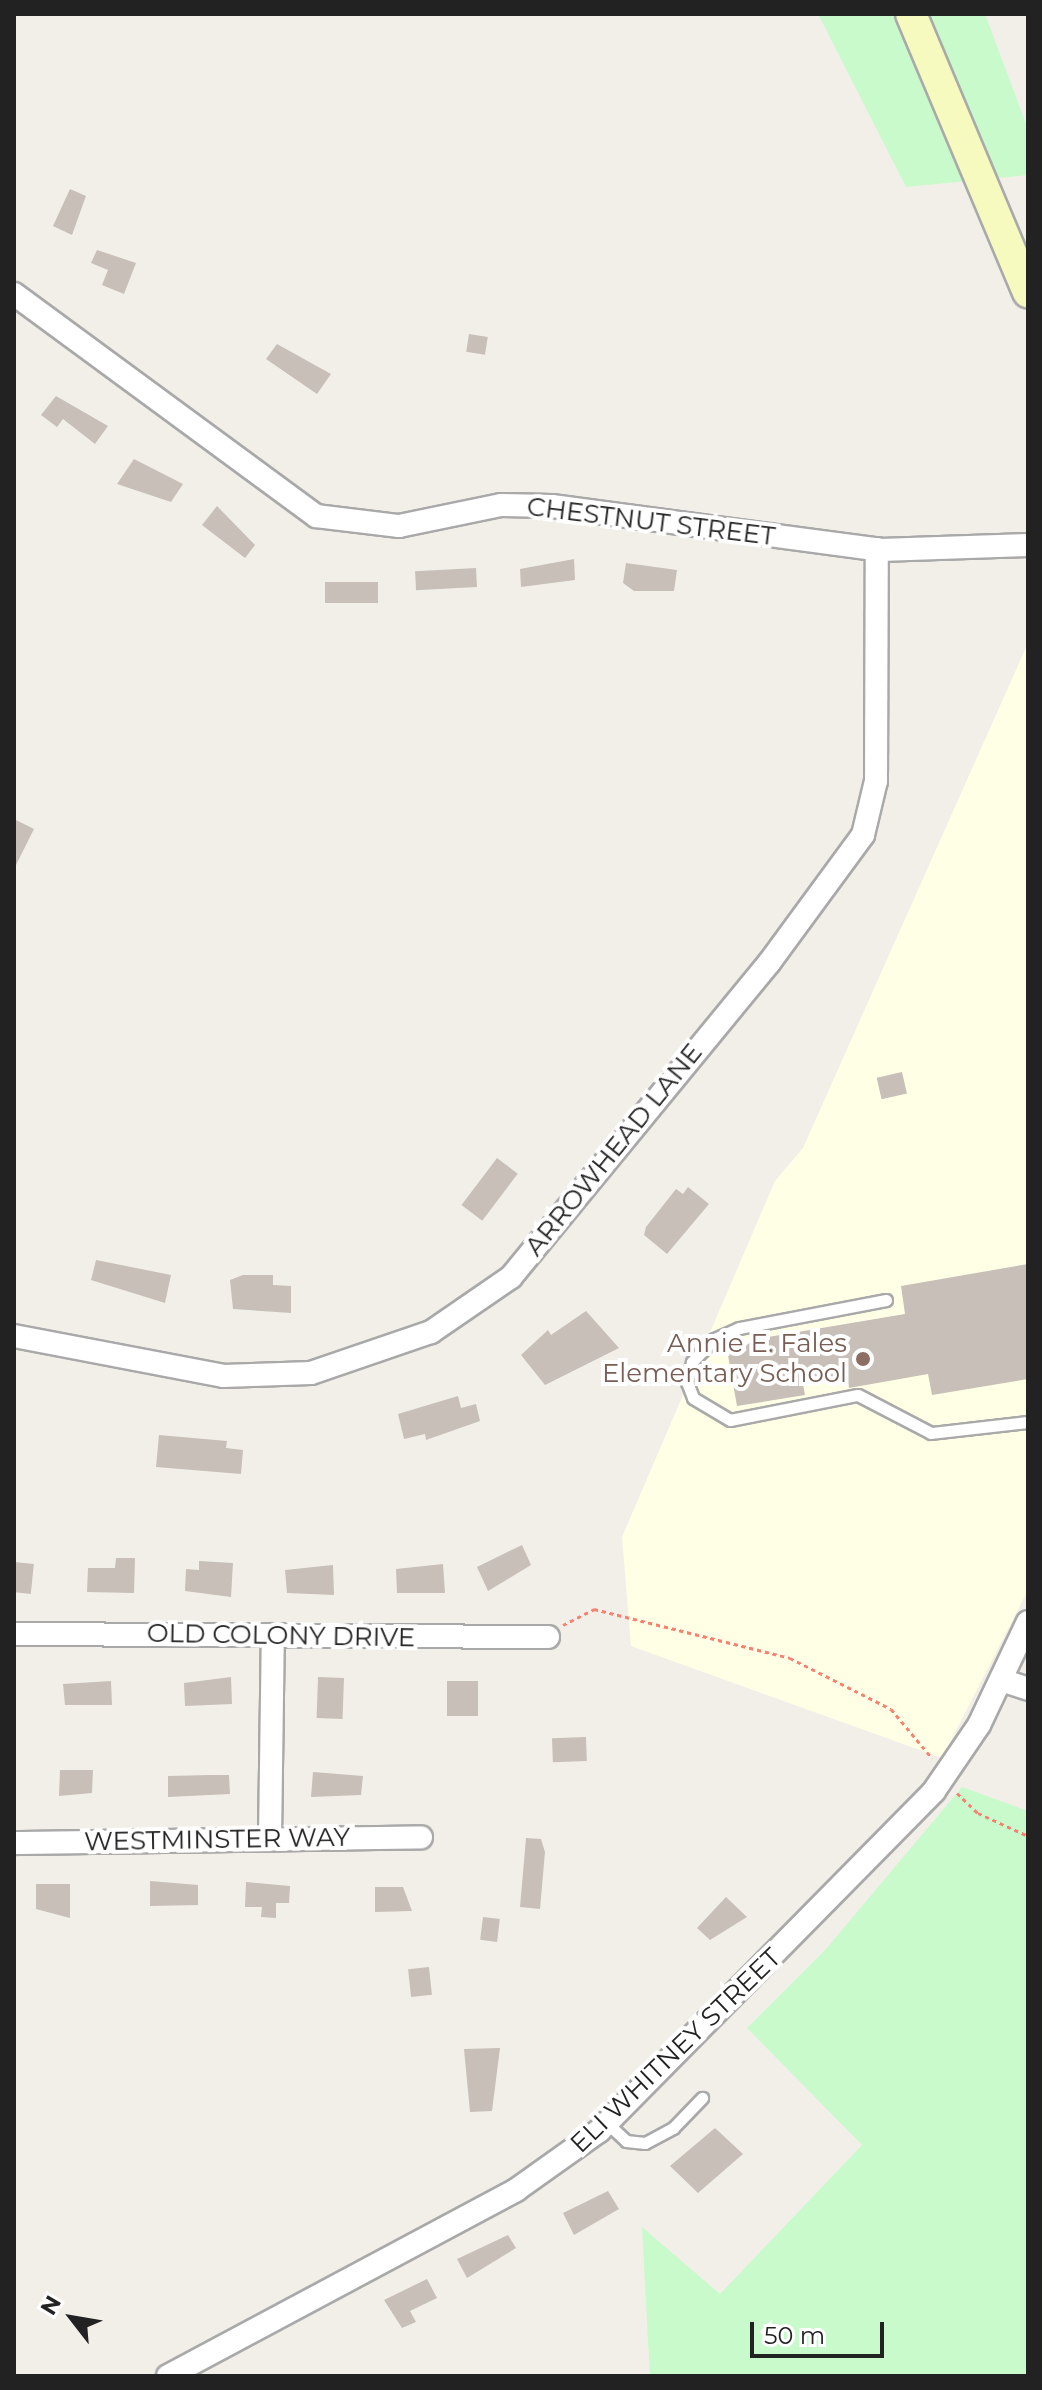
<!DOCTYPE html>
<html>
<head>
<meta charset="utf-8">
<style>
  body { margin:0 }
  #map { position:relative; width:1042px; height:2390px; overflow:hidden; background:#f2efe9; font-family:Montserrat,sans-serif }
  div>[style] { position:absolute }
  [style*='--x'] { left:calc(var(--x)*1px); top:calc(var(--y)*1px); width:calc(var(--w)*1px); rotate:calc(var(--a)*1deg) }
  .education>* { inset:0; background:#ffffe5 }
  .park>* { inset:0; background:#c8facc }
  .building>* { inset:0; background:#c7bfb8; transform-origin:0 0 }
  .path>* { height:3px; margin-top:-1.5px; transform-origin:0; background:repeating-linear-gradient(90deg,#fa8072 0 4px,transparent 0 8px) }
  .roads { filter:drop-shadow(2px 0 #a9a9a9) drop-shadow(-2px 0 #a9a9a9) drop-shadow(0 2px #a9a9a9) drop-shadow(0 -2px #a9a9a9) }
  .lane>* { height:11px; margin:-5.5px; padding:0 5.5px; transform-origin:5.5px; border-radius:5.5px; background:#fff }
  .street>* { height:22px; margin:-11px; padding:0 11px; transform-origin:11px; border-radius:11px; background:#fff }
  .secondary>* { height:30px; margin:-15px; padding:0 15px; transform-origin:15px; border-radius:15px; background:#f7fabf }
  .dots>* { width:22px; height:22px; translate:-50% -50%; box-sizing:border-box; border:4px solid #fff; border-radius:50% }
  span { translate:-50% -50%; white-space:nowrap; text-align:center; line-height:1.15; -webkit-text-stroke:8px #fff; paint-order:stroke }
  .street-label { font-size:26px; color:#222 }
  .education-label { font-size:26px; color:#785e54 }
  .right { translate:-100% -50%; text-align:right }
  .frame { position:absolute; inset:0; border:16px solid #222; pointer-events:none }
  .north { position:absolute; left:32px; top:2278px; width:80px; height:80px; -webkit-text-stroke:6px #fff; paint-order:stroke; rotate:301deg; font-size:22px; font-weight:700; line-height:32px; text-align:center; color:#222 }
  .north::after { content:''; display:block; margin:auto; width:28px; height:36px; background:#222; clip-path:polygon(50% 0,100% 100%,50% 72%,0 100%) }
  .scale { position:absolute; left:750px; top:2322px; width:134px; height:36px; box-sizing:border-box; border:4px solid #222; border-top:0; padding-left:10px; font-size:24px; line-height:28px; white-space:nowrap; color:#222; -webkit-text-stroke:6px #fff; paint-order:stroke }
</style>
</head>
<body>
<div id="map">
  <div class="education">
    <div style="clip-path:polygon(1028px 643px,1028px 1590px,942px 1758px,631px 1646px,622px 1537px,775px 1181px,803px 1148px)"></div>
  </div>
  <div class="park">
    <div style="clip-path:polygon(818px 14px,985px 14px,1028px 129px,1028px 175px,906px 187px)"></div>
    <div style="clip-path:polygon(962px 1787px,1028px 1811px,1028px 2376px,650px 2376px,642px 2227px,720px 2294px,862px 2145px,747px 2028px,826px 1949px)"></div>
  </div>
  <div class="building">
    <div style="clip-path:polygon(70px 189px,86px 196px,72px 235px,53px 226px)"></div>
    <div style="clip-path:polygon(97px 250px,136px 263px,124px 294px,102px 285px,108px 270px,91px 263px)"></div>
    <div style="left:469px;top:334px;width:19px;height:18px;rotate:9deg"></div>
    <div style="clip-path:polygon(277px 344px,331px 374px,317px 394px,266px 359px)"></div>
    <div style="clip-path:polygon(56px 396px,108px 426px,95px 444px,63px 419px,57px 427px,41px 415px)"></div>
    <div style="clip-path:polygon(134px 459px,183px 484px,171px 502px,117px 484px)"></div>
    <div style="clip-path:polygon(217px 506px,255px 545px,245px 558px,202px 525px)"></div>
    <div style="clip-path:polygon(574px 559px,575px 580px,521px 587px,520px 569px)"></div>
    <div style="clip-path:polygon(626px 563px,677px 570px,674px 591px,634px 591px,623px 583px)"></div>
    <div style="left:476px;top:568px;width:19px;height:61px;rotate:87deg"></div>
    <div style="left:325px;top:582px;width:53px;height:21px"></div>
    <div style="clip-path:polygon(14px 819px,34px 829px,14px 869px)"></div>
    <div style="left:902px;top:1072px;width:22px;height:26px;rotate:77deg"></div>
    <div style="left:497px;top:1158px;width:26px;height:59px;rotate:37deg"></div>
    <div style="clip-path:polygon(688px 1187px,709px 1204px,667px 1254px,644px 1235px,646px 1227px,676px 1189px,683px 1194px)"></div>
    <div style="clip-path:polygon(96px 1260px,171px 1275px,165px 1303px,91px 1280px)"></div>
    <div style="clip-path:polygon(1028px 1264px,1028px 1379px,932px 1395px,928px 1374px,849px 1388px,847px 1377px,803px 1384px,805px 1395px,737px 1406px,726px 1344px,905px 1314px,901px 1286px)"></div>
    <div style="clip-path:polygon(243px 1275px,273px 1275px,273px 1285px,291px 1286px,291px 1313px,233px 1309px,230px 1280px)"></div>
    <div style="clip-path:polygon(586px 1311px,619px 1348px,545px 1385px,521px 1355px,548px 1330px,551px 1335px)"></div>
    <div style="clip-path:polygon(458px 1396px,461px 1408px,476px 1404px,480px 1421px,426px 1440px,425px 1434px,404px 1439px,398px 1414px)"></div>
    <div style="clip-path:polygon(159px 1435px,227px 1441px,226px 1448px,243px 1450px,241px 1474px,156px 1467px)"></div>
    <div style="clip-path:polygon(522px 1545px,531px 1565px,488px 1591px,477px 1567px)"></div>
    <div style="clip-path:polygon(116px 1558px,135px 1558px,134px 1593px,87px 1592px,88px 1568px,115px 1568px)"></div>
    <div style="clip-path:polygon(199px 1561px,233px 1563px,231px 1597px,185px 1591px,186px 1569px,199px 1570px)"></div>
    <div style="left:14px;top:1562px;width:20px;height:30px;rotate:6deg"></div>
    <div style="clip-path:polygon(443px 1564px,445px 1593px,397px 1593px,396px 1569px)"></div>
    <div style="clip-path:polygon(333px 1565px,334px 1595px,287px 1593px,285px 1570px)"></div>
    <div style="clip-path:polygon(231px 1677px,232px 1704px,185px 1706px,184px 1683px)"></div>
    <div style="left:318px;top:1677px;width:26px;height:41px;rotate:2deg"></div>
    <div style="clip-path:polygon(111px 1681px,112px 1705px,65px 1705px,63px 1684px)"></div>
    <div style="left:447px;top:1681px;width:31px;height:35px"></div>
    <div style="left:586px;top:1737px;width:24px;height:34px;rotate:88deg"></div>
    <div style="clip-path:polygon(60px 1770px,93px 1770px,92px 1793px,59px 1796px)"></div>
    <div style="clip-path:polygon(313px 1772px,363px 1776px,361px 1795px,311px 1797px)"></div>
    <div style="clip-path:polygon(210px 1775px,229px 1775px,230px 1794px,168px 1797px,168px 1776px)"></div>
    <div style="clip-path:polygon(526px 1838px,541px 1839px,545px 1852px,540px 1909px,520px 1907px)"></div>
    <div style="clip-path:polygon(150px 1881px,198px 1885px,198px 1905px,150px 1906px)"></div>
    <div style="clip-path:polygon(246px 1882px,290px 1886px,289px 1903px,276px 1903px,276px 1918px,261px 1917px,262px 1907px,245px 1907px)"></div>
    <div style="clip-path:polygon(36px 1884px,70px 1884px,70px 1918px,36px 1909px)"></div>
    <div style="clip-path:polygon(375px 1887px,403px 1887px,412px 1911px,375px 1912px)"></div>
    <div style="clip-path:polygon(726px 1897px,747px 1917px,710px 1940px,697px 1928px)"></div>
    <div style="left:483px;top:1917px;width:17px;height:23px;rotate:7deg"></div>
    <div style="left:429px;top:1967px;width:28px;height:21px;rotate:84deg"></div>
    <div style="clip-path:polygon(500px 2048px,492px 2111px,470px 2112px,464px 2049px)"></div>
    <div style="clip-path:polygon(715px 2128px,743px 2154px,698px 2193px,670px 2166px)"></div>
    <div style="clip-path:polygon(608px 2191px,619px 2209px,574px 2235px,563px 2213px)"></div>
    <div style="clip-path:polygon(508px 2235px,516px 2248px,467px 2278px,457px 2259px)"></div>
    <div style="clip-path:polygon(427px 2279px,437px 2298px,410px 2311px,416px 2322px,402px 2328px,384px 2300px)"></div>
  </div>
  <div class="path">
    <div style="--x:563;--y:1625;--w:35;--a:-27"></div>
    <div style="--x:594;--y:1609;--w:202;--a:14"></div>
    <div style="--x:790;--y:1658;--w:113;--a:26.8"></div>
    <div style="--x:891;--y:1709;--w:64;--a:50.1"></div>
    <div style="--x:957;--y:1793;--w:29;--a:44"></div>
    <div style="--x:978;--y:1813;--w:55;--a:24.7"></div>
  </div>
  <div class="roads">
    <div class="lane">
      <div style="--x:886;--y:1300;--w:150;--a:169.2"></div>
      <div style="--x:739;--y:1328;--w:27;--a:156"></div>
      <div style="--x:714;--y:1339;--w:32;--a:134"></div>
      <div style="--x:692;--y:1362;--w:21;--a:104"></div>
      <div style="--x:687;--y:1382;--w:17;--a:69"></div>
      <div style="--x:693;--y:1398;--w:43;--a:30.7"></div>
      <div style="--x:730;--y:1420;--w:130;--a:-11.1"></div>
      <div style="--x:858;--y:1395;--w:82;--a:27.5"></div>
      <div style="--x:931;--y:1433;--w:98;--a:-6.5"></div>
      <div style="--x:607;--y:2123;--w:26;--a:43"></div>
      <div style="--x:626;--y:2141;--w:19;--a:6"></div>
      <div style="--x:645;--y:2143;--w:32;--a:-28"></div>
      <div style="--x:673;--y:2128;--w:42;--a:-46"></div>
    </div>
    <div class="street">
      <div style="--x:14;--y:294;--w:375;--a:36.3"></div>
      <div style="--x:316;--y:516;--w:84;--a:6.9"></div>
      <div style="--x:399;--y:526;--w:104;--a:-11.6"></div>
      <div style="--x:501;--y:505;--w:51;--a:1.1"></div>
      <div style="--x:552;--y:506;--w:331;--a:7.6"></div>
      <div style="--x:880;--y:550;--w:148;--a:-1.9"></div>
      <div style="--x:14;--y:1336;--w:213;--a:10.8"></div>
      <div style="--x:223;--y:1376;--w:88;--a:-2"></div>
      <div style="--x:311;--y:1373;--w:127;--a:-18.9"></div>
      <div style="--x:431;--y:1332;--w:97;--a:-34.5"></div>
      <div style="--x:511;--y:1277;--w:406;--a:-50.6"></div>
      <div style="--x:769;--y:963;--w:159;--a:-53.7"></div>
      <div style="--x:863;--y:835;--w:56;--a:-76.5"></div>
      <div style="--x:876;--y:781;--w:232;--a:-89.8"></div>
      <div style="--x:14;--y:1634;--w:534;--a:0.32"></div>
      <div style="--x:1001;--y:1680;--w:28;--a:18"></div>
      <div style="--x:270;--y:1839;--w:204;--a:-89.2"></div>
      <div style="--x:14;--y:1843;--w:407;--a:-0.8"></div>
      <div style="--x:168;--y:2376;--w:395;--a:-28.1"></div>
      <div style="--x:516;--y:2190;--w:102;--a:-35.4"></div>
      <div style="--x:599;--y:2131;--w:477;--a:-45.4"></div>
      <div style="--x:934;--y:1791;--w:80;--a:-55.7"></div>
      <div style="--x:979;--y:1725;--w:114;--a:-64.6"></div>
    </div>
    <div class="secondary">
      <div style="--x:911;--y:14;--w:302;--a:67.2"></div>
    </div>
  </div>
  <div class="dots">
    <div style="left:863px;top:1359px;background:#8d6e63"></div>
  </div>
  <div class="street-label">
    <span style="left:651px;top:522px;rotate:7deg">CHESTNUT STREET</span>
    <span style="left:614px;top:1150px;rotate:-51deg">ARROWHEAD LANE</span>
    <span style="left:281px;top:1636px;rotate:1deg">OLD COLONY DRIVE</span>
    <span style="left:217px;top:1840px;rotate:-1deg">WESTMINSTER WAY</span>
    <span style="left:676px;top:2051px;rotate:-44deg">ELI WHITNEY STREET</span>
  </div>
  <div class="education-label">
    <span class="right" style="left:847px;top:1359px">Annie E. Fales<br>Elementary School</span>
  </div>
  <div class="frame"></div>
  <div class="north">N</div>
  <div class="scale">50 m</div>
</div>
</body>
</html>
